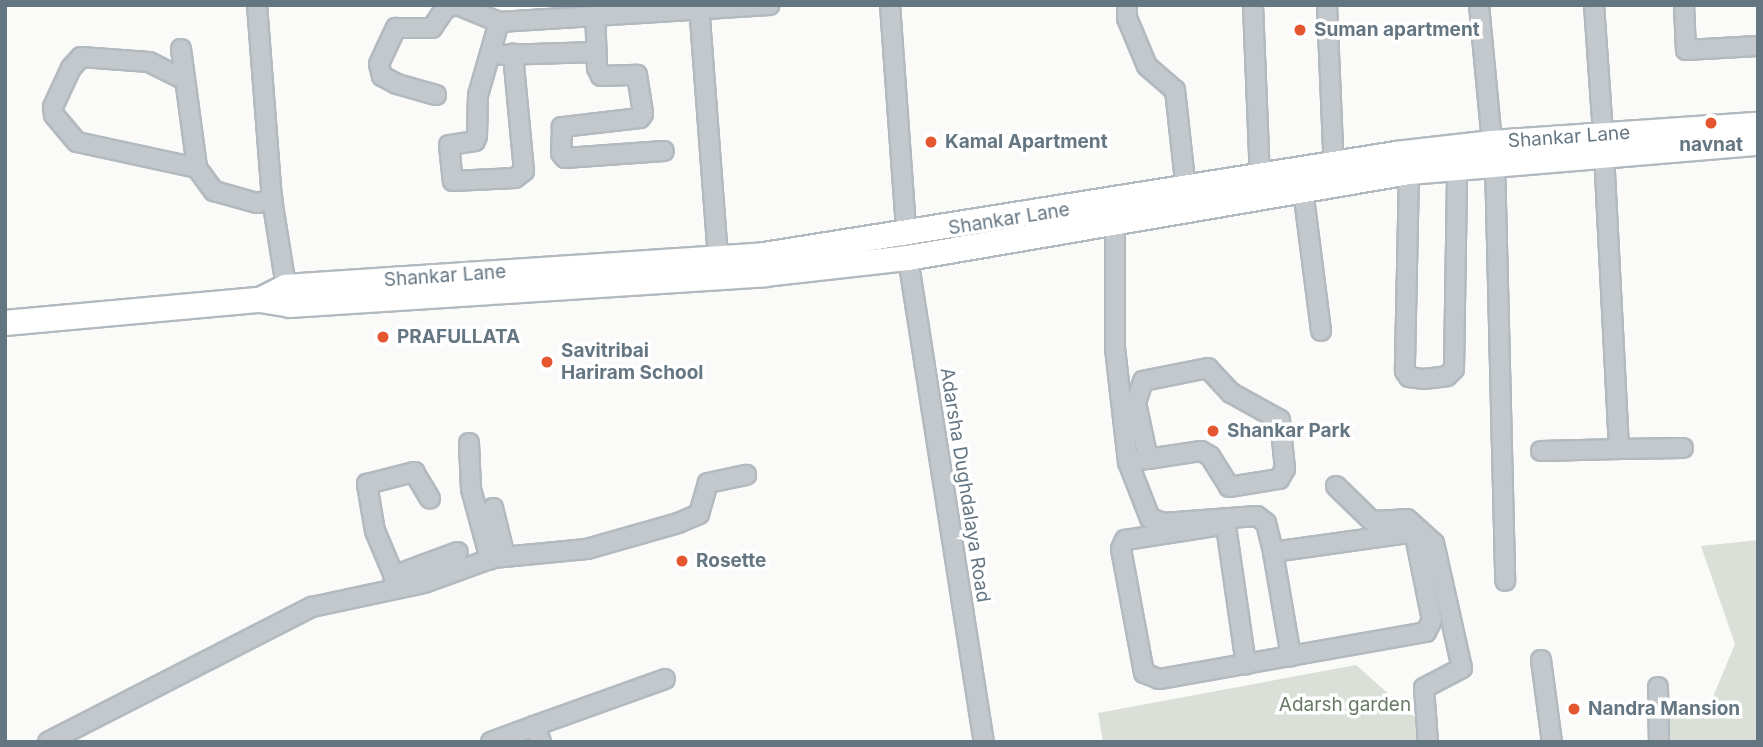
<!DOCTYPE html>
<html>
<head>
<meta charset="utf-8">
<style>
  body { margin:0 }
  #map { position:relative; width:1763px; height:747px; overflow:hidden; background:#fafaf8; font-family:Inter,sans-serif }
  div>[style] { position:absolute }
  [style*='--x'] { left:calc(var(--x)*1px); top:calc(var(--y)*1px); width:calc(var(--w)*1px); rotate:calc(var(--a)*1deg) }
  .green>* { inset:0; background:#dadfd7 }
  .roads { filter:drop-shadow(2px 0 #b3babf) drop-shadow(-2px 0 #b3babf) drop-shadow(0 2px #b3babf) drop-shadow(0 -2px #b3babf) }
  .street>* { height:18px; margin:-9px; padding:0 9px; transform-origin:9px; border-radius:9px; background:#c3c8cc }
  .secondary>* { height:24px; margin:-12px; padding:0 12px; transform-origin:12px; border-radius:12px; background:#fff }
  .dots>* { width:19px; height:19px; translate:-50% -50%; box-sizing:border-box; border:4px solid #fff; border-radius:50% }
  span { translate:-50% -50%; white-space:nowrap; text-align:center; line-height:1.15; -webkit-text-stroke:7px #fff; paint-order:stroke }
  .poi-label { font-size:19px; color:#657683; font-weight:700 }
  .left { translate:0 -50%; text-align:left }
  .street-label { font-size:19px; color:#657683 }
  .park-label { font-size:19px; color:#687a64 }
  .frame { position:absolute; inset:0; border:7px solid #657683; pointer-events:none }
</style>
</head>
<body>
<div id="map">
  <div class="green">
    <div style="clip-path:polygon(1758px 540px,1758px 742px,1664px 742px,1661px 720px,1708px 709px,1735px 644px,1701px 546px)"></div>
    <div style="clip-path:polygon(1356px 665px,1418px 720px,1422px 742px,1103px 742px,1098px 713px)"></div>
  </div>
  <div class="roads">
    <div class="street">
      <div style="--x:257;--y:5;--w:195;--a:85.6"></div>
      <div style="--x:272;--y:199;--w:101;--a:80.9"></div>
      <div style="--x:457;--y:5;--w:45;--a:22"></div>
      <div style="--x:499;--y:22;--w:271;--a:-3.6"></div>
      <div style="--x:595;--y:5;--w:63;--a:88.2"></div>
      <div style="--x:597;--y:68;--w:9;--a:63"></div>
      <div style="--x:601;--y:76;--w:36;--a:-2"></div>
      <div style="--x:637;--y:75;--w:39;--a:81"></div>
      <div style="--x:643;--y:114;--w:5;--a:127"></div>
      <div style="--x:640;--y:118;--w:79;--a:173.4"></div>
      <div style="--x:562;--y:127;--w:26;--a:92"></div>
      <div style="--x:561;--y:153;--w:6;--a:51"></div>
      <div style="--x:565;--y:158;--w:99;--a:-4"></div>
      <div style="--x:699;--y:5;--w:266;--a:85.7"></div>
      <div style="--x:890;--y:5;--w:254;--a:85.9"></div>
      <div style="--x:908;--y:258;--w:490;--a:81.1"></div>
      <div style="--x:1127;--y:5;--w:13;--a:90"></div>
      <div style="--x:1127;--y:18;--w:52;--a:67.4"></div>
      <div style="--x:1147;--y:66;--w:37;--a:41"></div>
      <div style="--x:1175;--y:90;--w:101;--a:83.7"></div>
      <div style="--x:1253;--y:5;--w:172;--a:87.7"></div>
      <div style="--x:1327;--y:5;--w:169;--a:87.6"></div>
      <div style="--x:1479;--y:5;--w:139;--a:84.6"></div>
      <div style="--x:1594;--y:5;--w:130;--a:86"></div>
      <div style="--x:1684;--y:5;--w:45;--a:87.5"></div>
      <div style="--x:1686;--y:50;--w:72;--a:-3.2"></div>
      <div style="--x:499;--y:22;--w:76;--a:106"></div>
      <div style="--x:478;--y:95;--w:41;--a:91.4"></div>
      <div style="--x:477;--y:136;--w:5;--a:112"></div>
      <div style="--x:475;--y:141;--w:26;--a:171"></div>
      <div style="--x:449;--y:145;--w:36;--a:84"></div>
      <div style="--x:453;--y:181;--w:62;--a:-2.8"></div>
      <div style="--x:515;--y:178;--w:11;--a:-38"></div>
      <div style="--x:524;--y:171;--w:118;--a:-95.4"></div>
      <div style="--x:181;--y:49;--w:120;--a:82.3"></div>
      <div style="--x:197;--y:168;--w:29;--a:54"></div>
      <div style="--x:214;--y:191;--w:45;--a:15.6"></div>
      <div style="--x:257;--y:203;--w:16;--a:-15"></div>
      <div style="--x:501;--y:55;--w:95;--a:-1.8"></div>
      <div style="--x:185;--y:80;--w:40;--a:-153.4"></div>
      <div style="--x:149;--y:62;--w:68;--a:-175.8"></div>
      <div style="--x:81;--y:57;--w:15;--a:132"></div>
      <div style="--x:71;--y:68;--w:43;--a:114.8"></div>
      <div style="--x:53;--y:107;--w:8;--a:83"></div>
      <div style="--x:54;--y:115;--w:35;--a:50"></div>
      <div style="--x:77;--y:142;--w:123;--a:12.2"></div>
      <div style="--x:436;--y:95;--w:41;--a:-164.2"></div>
      <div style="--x:397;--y:84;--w:17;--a:-152"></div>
      <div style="--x:382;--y:76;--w:12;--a:-104"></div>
      <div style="--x:379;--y:64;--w:40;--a:-65"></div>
      <div style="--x:396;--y:28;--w:36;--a:0"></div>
      <div style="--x:432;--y:28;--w:23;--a:-56"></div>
      <div style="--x:445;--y:9;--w:10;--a:-24"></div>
      <div style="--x:1495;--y:162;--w:419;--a:88.6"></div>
      <div style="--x:1409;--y:172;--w:199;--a:91.2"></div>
      <div style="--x:1405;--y:371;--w:7;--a:56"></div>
      <div style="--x:1409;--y:377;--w:15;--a:8"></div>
      <div style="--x:1424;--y:379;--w:23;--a:-7"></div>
      <div style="--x:1447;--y:376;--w:10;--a:-45"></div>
      <div style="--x:1454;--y:369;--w:202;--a:-89.1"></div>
      <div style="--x:1303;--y:190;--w:142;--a:82.7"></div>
      <div style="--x:1115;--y:212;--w:136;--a:90"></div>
      <div style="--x:1115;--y:348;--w:115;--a:83.5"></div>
      <div style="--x:1128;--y:462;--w:60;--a:68.6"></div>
      <div style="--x:1150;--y:518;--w:14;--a:21"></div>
      <div style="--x:1163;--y:523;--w:94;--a:-4.3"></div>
      <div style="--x:1257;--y:516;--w:11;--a:38"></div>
      <div style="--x:1266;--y:523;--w:30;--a:76"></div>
      <div style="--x:1273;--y:552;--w:136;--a:-8"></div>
      <div style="--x:1408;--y:533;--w:8;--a:23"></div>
      <div style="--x:1415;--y:536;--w:86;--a:78.6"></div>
      <div style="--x:1432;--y:620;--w:13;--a:117"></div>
      <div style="--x:1426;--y:632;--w:271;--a:170"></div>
      <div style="--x:1159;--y:679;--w:16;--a:-158"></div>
      <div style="--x:1144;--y:673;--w:126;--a:-100.5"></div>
      <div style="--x:1121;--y:549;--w:10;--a:-66"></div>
      <div style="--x:1125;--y:540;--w:91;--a:-8.8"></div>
      <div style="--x:1215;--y:526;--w:12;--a:-35"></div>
      <div style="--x:1225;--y:519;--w:147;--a:81.8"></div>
      <div style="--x:469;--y:443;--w:46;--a:87.5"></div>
      <div style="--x:471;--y:489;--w:73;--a:74.8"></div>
      <div style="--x:1619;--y:449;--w:64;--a:-0.9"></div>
      <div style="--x:1541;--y:451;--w:78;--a:-1.5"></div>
      <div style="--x:1619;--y:449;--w:297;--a:-92.9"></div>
      <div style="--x:1128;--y:462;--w:20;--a:-9"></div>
      <div style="--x:1148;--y:459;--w:54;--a:-8.6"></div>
      <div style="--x:1201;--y:451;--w:10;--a:29"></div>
      <div style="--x:1210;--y:456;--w:36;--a:58"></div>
      <div style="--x:1229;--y:487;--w:51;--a:-9.1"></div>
      <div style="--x:1279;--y:479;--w:12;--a:-59"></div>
      <div style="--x:1285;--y:469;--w:49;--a:-95.8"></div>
      <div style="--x:1280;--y:420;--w:56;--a:-151.1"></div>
      <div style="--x:1231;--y:393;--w:34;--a:-133"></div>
      <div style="--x:1208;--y:368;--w:66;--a:168.7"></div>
      <div style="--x:1143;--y:381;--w:23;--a:108"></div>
      <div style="--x:1136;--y:403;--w:57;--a:77.9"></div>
      <div style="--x:1336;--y:486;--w:50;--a:44.2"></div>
      <div style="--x:1372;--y:521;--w:35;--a:-3"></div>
      <div style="--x:1407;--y:519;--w:36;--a:42"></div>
      <div style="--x:1434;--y:543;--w:128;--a:77.4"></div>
      <div style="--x:1462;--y:668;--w:43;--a:152.2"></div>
      <div style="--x:1424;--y:688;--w:54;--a:85.8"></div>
      <div style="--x:493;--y:508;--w:50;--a:76.2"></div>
      <div style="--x:1273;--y:552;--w:106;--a:80.2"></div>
      <div style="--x:393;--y:576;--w:69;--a:-20.3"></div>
      <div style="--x:399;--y:588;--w:62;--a:-112.8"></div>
      <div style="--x:375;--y:531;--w:48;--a:-99.7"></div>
      <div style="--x:367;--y:484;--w:49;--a:-14.3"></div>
      <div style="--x:414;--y:472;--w:31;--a:59"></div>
      <div style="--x:1541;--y:660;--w:83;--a:82.4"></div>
      <div style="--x:1658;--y:687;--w:55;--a:89"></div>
      <div style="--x:534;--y:726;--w:139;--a:-19.7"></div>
      <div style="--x:48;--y:742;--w:297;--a:-27.1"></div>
      <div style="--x:312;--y:607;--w:115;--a:-12.1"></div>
      <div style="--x:424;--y:583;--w:73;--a:-19.9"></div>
      <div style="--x:493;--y:558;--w:94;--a:-5.5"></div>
      <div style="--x:587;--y:549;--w:95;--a:-15.9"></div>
      <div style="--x:678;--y:523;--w:23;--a:-23"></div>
      <div style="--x:699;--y:514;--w:32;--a:-74"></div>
      <div style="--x:708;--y:483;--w:39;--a:-12"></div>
      <div style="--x:491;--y:742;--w:46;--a:-20.4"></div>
      <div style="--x:534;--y:726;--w:17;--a:66"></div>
    </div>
    <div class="secondary">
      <div style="--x:260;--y:300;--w:29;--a:-27"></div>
      <div style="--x:286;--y:287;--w:479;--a:-3.8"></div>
      <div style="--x:764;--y:255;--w:640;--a:-9.08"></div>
      <div style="--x:1396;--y:154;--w:97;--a:-6.5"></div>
      <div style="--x:1492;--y:143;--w:267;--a:-3.9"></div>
      <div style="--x:5;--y:323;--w:256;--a:-5.2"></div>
      <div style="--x:260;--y:300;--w:30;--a:9"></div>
      <div style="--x:290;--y:305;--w:476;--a:-3.7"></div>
      <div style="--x:765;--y:274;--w:144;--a:-6.4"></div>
      <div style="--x:908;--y:258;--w:508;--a:-9.74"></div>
      <div style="--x:1409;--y:172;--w:350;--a:-4.8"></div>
    </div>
  </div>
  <div class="dots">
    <div style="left:1300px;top:30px;background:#e4572e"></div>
    <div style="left:1711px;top:123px;background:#e4572e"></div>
    <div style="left:931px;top:142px;background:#e4572e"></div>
    <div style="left:383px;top:337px;background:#e4572e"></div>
    <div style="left:547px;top:362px;background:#e4572e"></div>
    <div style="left:1213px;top:431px;background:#e4572e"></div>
    <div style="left:682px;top:561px;background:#e4572e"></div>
    <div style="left:1574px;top:709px;background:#e4572e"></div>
  </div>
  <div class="poi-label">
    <span class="left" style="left:1314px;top:30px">Suman apartment</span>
    <span class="left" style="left:945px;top:142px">Kamal Apartment</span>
    <span style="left:1711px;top:145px">navnat</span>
    <span class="left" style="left:397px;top:337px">PRAFULLATA</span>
    <span class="left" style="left:561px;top:362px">Savitribai<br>Hariram School</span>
    <span class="left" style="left:1227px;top:431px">Shankar Park</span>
    <span class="left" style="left:696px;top:561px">Rosette</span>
    <span class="left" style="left:1588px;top:709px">Nandra Mansion</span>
  </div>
  <div class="street-label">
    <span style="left:1569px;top:137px;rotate:-4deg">Shankar Lane</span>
    <span style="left:1009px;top:219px;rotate:-9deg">Shankar Lane</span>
    <span style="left:445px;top:276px;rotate:-4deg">Shankar Lane</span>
    <span style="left:965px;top:485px;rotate:81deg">Adarsha Dughdalaya Road</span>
  </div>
  <div class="park-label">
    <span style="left:1345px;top:705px">Adarsh garden</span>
  </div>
  <div class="frame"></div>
</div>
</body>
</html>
